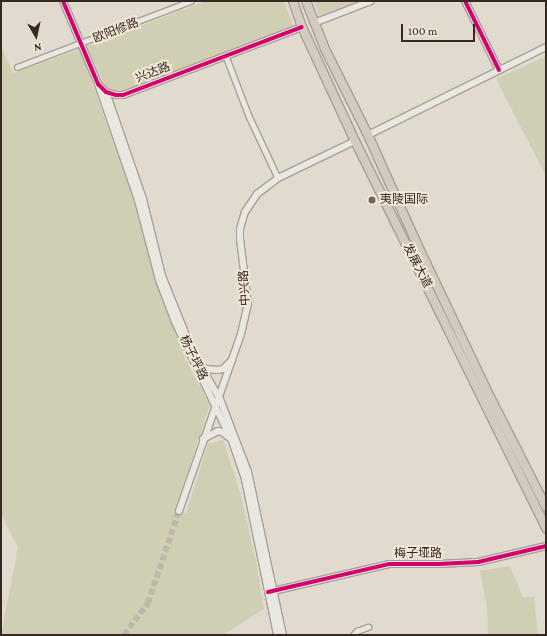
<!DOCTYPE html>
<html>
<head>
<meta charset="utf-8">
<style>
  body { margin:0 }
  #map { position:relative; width:547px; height:636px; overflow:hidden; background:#e1dacf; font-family:"Crimson Pro","Noto Sans SC",serif }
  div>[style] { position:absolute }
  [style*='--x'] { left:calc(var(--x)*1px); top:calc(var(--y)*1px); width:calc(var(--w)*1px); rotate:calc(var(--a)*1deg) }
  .green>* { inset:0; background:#d1cfb3 }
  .secondary-tunnel>* { height:6px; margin-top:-3px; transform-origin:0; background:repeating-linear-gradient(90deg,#bfb7ac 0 6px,transparent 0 9px) }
  .roads { filter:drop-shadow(1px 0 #a7a098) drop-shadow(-1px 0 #a7a098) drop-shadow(0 1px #a7a098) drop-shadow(0 -1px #a7a098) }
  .street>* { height:4.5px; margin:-2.25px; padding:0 2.25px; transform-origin:2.25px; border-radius:2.25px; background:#eae7e0 }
  .secondary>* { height:6px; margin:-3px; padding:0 3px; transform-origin:3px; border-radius:3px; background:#eae7e0 }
  .highway>* { height:8px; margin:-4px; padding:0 4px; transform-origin:4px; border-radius:4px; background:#d4cbc0 }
  .cycleway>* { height:4px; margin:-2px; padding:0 2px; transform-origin:2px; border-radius:2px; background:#d6006c }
  .dots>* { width:11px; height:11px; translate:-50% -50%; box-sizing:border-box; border:2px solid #f1e7d6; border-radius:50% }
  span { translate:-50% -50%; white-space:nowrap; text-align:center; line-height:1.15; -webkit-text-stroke:4px #f1e7d6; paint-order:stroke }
  .street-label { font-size:12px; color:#352921 }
  .poi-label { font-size:12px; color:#352921 }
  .left { translate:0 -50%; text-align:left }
  .frame { position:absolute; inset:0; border:2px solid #352921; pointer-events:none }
  .north { position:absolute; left:16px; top:16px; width:40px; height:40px; -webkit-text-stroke:3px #f1e7d6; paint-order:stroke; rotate:171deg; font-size:11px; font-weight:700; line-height:16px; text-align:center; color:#352921 }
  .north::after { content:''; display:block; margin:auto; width:14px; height:18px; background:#352921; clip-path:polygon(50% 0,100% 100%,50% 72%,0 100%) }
  .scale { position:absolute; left:401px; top:24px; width:74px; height:18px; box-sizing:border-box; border:2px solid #352921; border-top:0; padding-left:5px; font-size:12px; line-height:14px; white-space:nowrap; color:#352921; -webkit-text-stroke:3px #f1e7d6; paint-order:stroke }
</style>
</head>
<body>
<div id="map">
  <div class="green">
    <div style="clip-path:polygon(206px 1px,284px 1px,294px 27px,122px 94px,112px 92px,104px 84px,87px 46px)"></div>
    <div style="clip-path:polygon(314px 1px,363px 1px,320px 17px)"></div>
    <div style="clip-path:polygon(1px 46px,13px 73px,80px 49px,133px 198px,156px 282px,186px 360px,210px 405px,175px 510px,186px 513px,208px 444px,223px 440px,240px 492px,257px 566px,264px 609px,223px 635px,1px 635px,18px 547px,1px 515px)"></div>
    <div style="clip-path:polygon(546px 56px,546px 176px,496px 79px)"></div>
    <div style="clip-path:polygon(510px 566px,523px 597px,534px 597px,538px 635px,488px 635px,487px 607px,480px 571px)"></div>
  </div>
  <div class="secondary-tunnel">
    <div style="--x:124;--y:635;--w:40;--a:-53"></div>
    <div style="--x:148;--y:603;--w:97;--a:-71.4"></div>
  </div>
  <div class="roads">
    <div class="street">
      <div style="--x:226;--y:56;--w:64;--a:69"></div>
      <div style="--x:249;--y:116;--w:68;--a:64.9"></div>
      <div style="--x:17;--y:67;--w:186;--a:-20.8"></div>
      <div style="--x:353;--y:635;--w:6;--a:-45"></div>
      <div style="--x:357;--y:631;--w:12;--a:-20"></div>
    </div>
    <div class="secondary">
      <div style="--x:63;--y:1;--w:90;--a:67.1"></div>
      <div style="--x:98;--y:84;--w:11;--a:45"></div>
      <div style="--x:106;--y:92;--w:10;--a:17"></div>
      <div style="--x:116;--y:95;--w:7;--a:0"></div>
      <div style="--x:123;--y:95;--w:191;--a:-20.8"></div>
      <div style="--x:465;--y:1;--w:77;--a:63.8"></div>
      <div style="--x:314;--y:23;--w:61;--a:-21.1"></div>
      <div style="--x:98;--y:84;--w:123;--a:71"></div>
      <div style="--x:138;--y:200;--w:83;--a:75.3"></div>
      <div style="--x:159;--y:280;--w:45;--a:69.1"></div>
      <div style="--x:175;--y:322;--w:132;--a:64.4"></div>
      <div style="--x:232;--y:441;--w:36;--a:71"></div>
      <div style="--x:244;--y:475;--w:163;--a:78.3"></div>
      <div style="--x:106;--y:92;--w:113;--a:70.9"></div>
      <div style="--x:143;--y:199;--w:79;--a:76.1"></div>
      <div style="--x:162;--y:276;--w:64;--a:67.9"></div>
      <div style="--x:368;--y:135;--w:199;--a:-26.3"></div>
      <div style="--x:202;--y:367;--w:4;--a:27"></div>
      <div style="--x:206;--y:369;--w:12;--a:5"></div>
      <div style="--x:218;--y:370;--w:5;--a:-11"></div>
      <div style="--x:223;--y:369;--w:13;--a:-45"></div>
      <div style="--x:202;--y:368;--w:36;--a:60"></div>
      <div style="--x:220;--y:399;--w:78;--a:69"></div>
      <div style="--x:248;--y:472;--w:167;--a:77.9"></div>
      <div style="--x:203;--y:439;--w:17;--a:-28"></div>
      <div style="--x:218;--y:431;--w:4;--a:14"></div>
      <div style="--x:222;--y:432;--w:10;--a:37"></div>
      <div style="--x:179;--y:511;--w:188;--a:-70.7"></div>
      <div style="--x:241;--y:334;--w:31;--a:-77"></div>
      <div style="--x:248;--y:304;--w:65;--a:-97"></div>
      <div style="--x:240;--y:239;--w:10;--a:-90"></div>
      <div style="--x:240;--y:229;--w:18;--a:-74"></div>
      <div style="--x:245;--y:212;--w:22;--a:-56"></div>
      <div style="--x:257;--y:194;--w:26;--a:-37"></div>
      <div style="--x:278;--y:178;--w:85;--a:-25.7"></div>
      <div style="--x:269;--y:592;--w:123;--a:-13.1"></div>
      <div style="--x:389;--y:564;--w:50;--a:0"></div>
      <div style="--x:439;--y:564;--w:39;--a:-3"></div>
      <div style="--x:478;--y:562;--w:70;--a:-13.2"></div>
    </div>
    <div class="highway">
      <div style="--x:293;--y:1;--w:28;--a:71"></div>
      <div style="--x:302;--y:27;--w:126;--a:65.1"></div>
      <div style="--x:355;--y:141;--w:432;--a:63.7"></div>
      <div style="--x:306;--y:1;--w:52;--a:68.4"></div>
      <div style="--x:325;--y:49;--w:96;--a:63.4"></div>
      <div style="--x:368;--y:135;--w:120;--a:65.8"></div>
      <div style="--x:417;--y:244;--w:172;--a:64.5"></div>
      <div style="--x:491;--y:399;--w:121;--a:63"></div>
    </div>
  </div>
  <div class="cycleway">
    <div style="--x:63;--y:1;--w:90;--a:67.1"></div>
    <div style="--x:98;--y:84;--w:11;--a:45"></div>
    <div style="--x:106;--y:92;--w:10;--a:17"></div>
    <div style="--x:116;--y:95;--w:7;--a:0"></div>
    <div style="--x:123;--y:95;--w:191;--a:-20.8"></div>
    <div style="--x:465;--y:1;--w:77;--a:63.8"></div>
    <div style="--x:268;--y:592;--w:124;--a:-13"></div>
    <div style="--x:389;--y:564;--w:50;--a:0"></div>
    <div style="--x:439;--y:564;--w:39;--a:-3"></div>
    <div style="--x:478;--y:562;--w:70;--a:-13.2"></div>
  </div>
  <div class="dots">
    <div style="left:372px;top:200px;background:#71675e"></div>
  </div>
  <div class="street-label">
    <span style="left:116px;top:31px;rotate:-21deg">欧阳修路</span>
    <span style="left:153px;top:73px;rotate:-21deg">兴达路</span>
    <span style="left:417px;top:266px;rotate:63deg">发展大道</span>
    <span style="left:245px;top:288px;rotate:-93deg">中兴路</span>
    <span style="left:193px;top:358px;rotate:64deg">杨子坪路</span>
    <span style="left:418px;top:554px">梅子垭路</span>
  </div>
  <div class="poi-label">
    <span class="left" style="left:380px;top:200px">夷陵国际</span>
  </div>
  <div class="frame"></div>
  <div class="north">N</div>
  <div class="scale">100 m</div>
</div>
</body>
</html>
